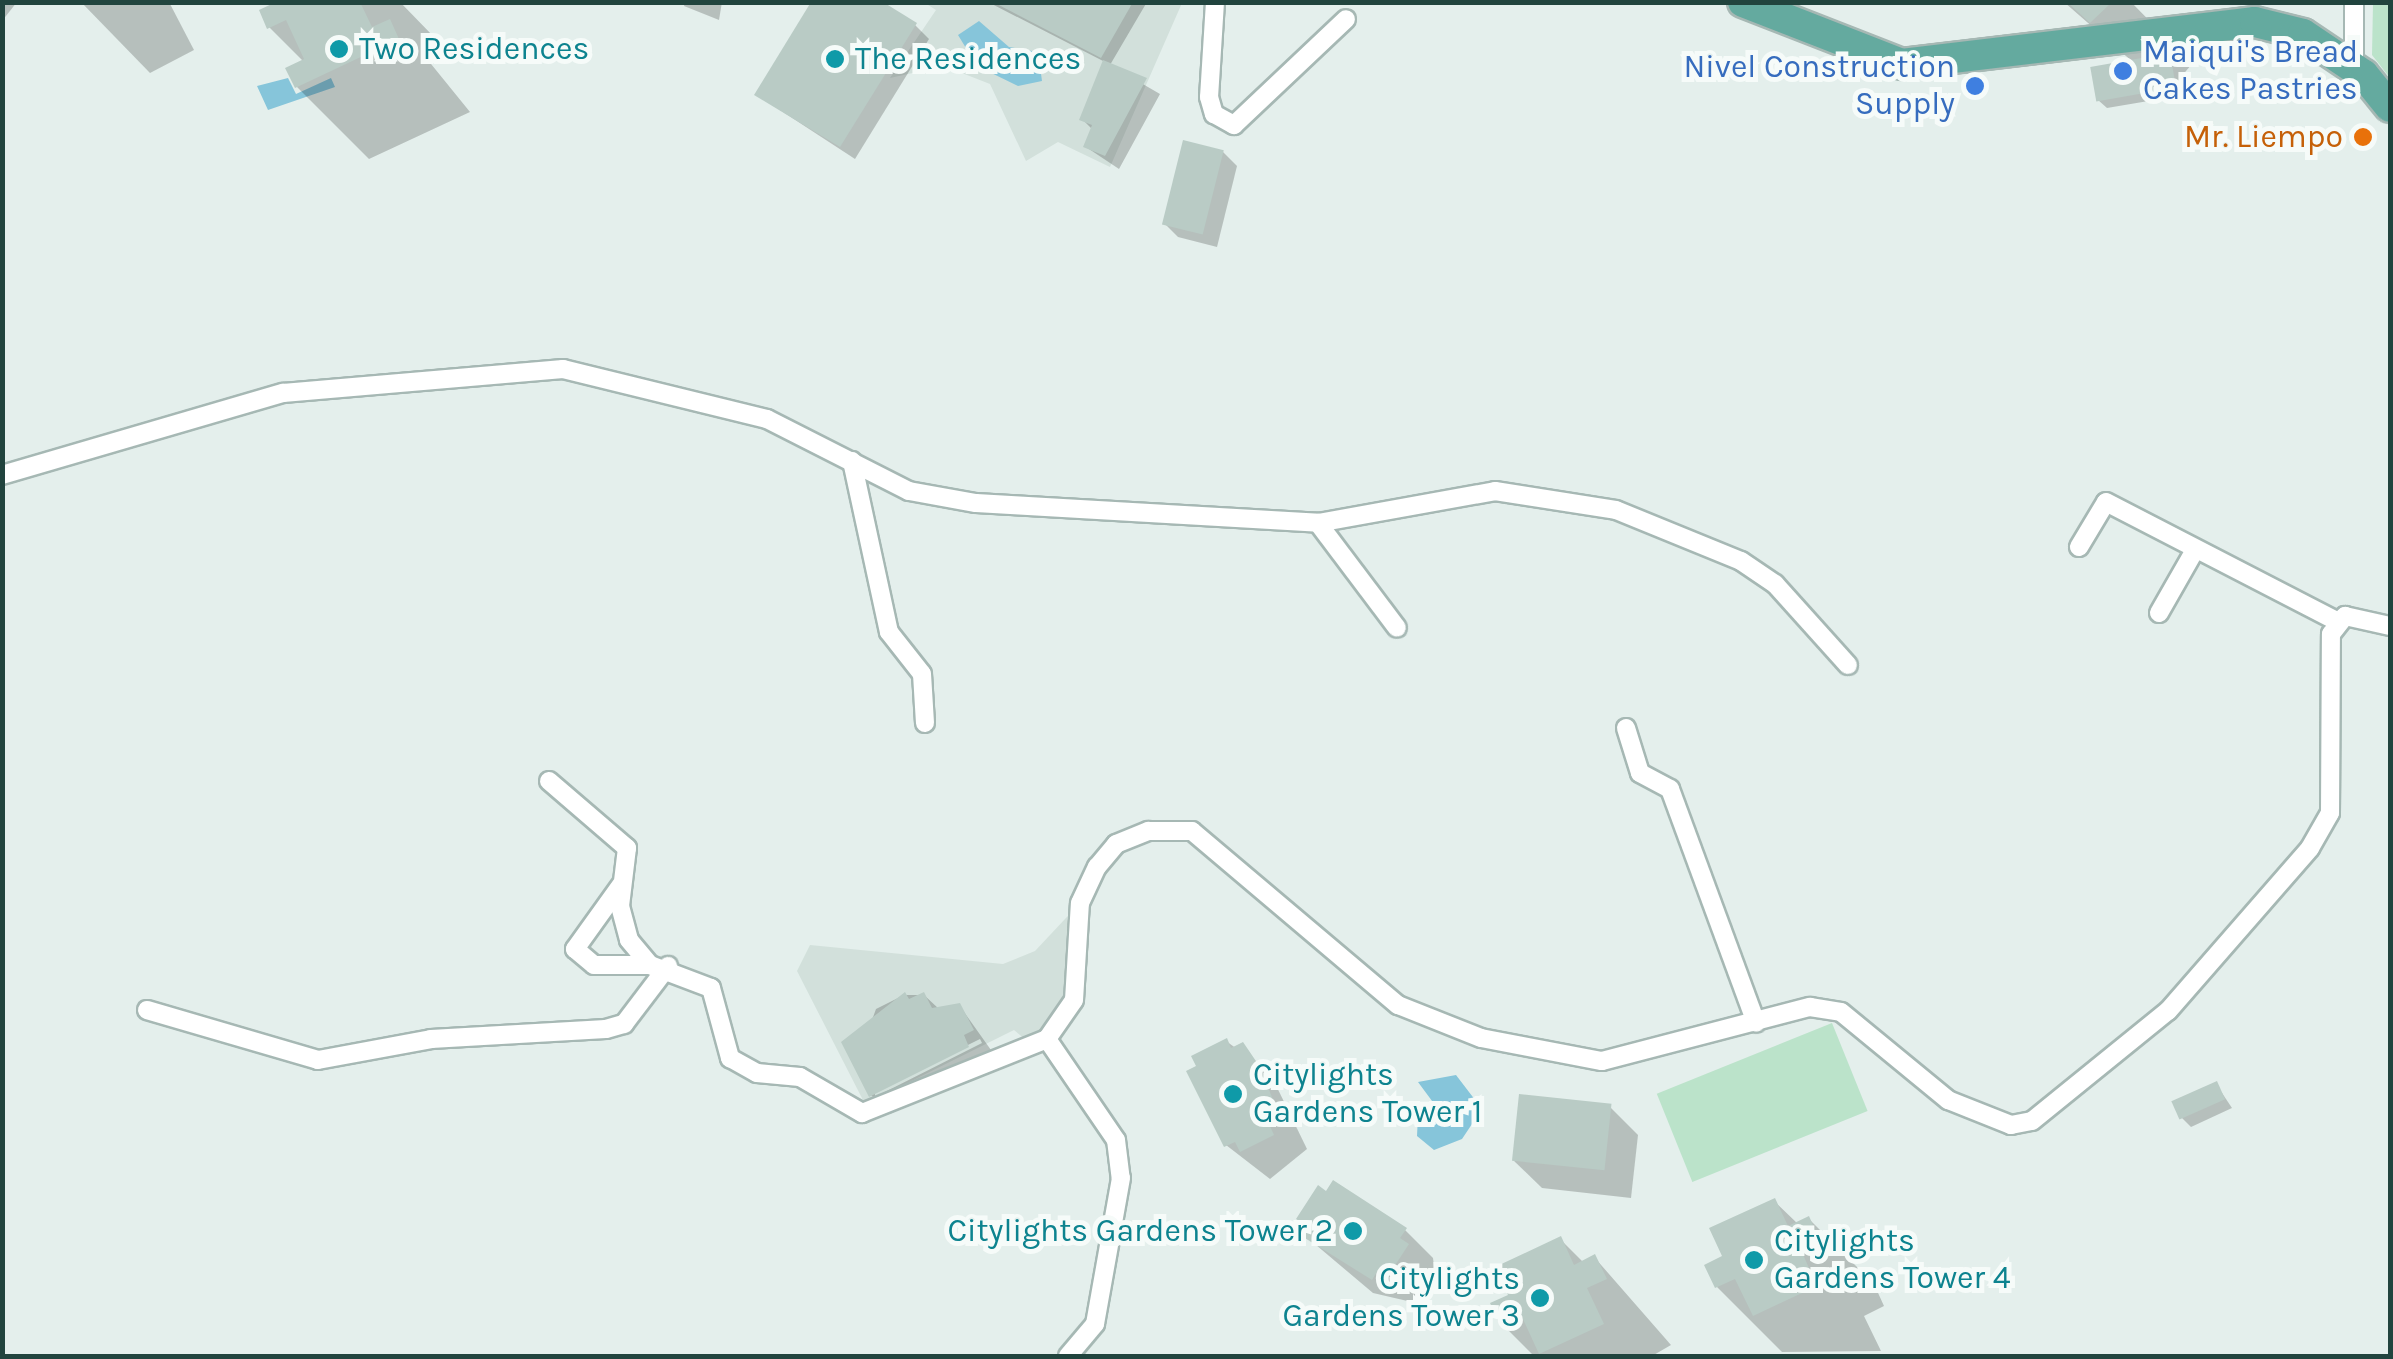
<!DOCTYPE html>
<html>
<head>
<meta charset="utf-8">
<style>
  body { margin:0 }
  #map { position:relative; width:2393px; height:1359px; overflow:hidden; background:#e4efec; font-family:Karla,sans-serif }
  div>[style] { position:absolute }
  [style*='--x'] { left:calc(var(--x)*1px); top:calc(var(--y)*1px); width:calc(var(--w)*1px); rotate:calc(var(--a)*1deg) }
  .built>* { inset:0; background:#d2e0db }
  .green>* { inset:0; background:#bbe3ca; transform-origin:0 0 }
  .water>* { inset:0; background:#86c5da }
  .shadow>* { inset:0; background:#0003 }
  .building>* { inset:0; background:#b9cbc5; transform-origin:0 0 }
  .roads { filter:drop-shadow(2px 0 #a6b8b4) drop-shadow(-2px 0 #a6b8b4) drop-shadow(0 2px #a6b8b4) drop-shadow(0 -2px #a6b8b4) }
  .minor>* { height:18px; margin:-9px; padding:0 9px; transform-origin:9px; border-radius:9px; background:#fff }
  .primary>* { height:30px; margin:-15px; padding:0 15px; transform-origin:15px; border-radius:15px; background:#64aa9f }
  .dots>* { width:28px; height:28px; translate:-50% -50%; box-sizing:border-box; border:5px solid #f6fbf9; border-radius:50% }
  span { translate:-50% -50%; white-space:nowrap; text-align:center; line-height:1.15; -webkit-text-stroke:10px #f6fbf9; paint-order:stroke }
  .culture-label { font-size:32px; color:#0d838f }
  .left { translate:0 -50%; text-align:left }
  .right { translate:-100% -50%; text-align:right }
  .shop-label { font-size:32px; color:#366cbe }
  .food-label { font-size:32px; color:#c56008 }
  .frame { position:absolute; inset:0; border:5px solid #21443e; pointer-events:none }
</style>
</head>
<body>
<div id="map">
  <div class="built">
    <div style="clip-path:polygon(925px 3px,1182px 3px,1110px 167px,1058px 142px,1026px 161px,990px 84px,944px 66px,890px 78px,936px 10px)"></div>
    <div style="clip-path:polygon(1080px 903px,1076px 979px,1056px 1024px,1026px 1040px,1014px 1030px,865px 1104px,797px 971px,810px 945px,1003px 964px,1035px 951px)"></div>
  </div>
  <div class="green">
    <div style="clip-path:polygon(2373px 3px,2390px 3px,2390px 78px,2372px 55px)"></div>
    <div style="left:1832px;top:1023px;width:95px;height:189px;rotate:68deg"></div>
  </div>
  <div class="water">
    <div style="clip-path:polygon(979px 21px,1009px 47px,1038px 52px,1042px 81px,1018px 86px,977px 66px,958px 35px)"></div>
    <div style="clip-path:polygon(288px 78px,296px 94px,331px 78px,335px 87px,268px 110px,257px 86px)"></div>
    <div style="clip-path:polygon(1456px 1075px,1482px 1109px,1462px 1139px,1434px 1150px,1417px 1136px,1418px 1115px,1435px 1105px,1418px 1082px)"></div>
  </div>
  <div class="shadow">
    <div style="clip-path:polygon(2px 2px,17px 2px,2px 21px)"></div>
    <div style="clip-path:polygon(81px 2px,169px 2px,194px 50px,150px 73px)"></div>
    <div style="clip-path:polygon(281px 2px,400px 2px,434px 37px,442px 52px,427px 59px,470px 112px,369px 159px,297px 87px,304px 62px,269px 27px)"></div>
    <div style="clip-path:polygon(722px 2px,719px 20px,684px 6px,685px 2px)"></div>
    <div style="clip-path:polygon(988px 2px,1147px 2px,1110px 65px,1160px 94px,1119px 169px,1086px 147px,1093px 130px,1082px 119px,1105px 62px)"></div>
    <div style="clip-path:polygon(2064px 2px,2131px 2px,2192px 64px,2180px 78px,2184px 95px,2107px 108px,2098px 100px,2134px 63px)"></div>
    <div style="clip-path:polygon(915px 25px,929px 39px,855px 159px,757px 95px)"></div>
    <div style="clip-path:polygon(1223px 152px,1237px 166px,1217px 247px,1178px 237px,1164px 223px)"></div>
    <div style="clip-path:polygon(evenodd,904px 995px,924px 995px,939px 1009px,959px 1005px,991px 1050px,981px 1055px,986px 1066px,890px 1114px,871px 1095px,868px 1031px,876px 1009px,904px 995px,980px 1039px,982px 1043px,875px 1097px,875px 1091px,980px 1039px)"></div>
    <div style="clip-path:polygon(1226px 1041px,1270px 1073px,1307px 1149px,1270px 1179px,1226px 1145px,1199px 1067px)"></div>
    <div style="clip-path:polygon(2216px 1084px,2232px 1108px,2191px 1127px,2182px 1118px)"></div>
    <div style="clip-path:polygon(1610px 1107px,1638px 1135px,1631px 1198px,1542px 1188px,1513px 1160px)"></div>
    <div style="clip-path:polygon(1774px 1201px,1798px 1224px,1809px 1219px,1874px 1284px,1884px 1306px,1864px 1316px,1881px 1351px,1782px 1352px,1717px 1287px,1725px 1258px)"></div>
    <div style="clip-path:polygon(1299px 1218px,1405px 1230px,1433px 1258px,1435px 1274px,1416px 1303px,1373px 1293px,1303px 1234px)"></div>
    <div style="clip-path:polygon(1560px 1239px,1584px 1263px,1595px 1258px,1671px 1345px,1652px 1356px,1534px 1356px,1503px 1325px,1511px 1296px)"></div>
  </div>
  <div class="building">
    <div style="clip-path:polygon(276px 2px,360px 2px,372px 27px,390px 19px,399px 39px,295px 88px,285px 68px,304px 59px,286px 20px,267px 29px,259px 10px)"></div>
    <div style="clip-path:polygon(811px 2px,883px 2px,917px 23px,840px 147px,754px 95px)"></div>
    <div style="clip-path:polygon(993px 2px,1133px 2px,1101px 58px)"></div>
    <div style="clip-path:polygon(2067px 2px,2112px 2px,2090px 23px)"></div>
    <div style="left:2170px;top:53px;width:35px;height:81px;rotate:80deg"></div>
    <div style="clip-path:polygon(1103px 60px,1147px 78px,1105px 156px,1083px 147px,1092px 125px,1079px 120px)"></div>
    <div style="left:1183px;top:140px;width:42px;height:87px;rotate:14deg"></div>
    <div style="clip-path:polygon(905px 992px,909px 999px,924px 992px,932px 1008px,960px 1003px,974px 1030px,964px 1035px,969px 1047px,869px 1097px,841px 1042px)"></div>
    <div style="clip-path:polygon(1227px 1038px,1231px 1048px,1243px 1042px,1260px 1067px,1281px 1120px,1270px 1126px,1274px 1135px,1240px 1152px,1235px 1142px,1224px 1147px,1186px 1071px,1196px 1066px,1191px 1056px)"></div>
    <div style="left:2217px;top:1081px;width:20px;height:50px;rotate:66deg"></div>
    <div style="left:1519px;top:1094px;width:93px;height:67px;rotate:6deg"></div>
    <div style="clip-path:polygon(1333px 1180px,1407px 1228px,1400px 1238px,1409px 1244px,1388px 1276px,1378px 1270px,1372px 1280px,1300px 1235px,1306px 1225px,1296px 1219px,1318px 1185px,1326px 1191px)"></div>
    <div style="clip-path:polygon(1775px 1198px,1788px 1226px,1809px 1216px,1820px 1241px,1801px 1250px,1817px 1286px,1753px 1316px,1735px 1279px,1715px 1288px,1704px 1265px,1722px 1256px,1709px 1228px)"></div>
    <div style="clip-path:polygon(1561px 1236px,1574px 1265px,1595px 1254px,1607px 1279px,1587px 1288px,1604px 1324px,1539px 1354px,1522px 1317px,1501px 1327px,1490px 1303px,1508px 1295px,1495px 1267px)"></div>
  </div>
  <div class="roads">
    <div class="minor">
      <div style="--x:1215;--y:2;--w:95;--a:93.6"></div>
      <div style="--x:1209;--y:97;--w:18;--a:74"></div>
      <div style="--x:1214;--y:114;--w:23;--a:29"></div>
      <div style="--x:1234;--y:125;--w:154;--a:-43.4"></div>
      <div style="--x:2354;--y:2;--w:65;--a:90"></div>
      <div style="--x:852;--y:461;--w:175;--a:77.8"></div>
      <div style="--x:889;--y:632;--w:53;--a:51.8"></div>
      <div style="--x:922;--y:674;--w:49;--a:86.5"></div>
      <div style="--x:2;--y:475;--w:293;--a:-16.3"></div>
      <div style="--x:283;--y:393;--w:281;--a:-4.9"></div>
      <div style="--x:563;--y:369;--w:210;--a:13.8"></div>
      <div style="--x:767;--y:419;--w:159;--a:26.9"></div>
      <div style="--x:909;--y:491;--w:68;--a:10.2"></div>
      <div style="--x:976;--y:503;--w:343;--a:3.3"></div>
      <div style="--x:1318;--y:523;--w:180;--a:-10.2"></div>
      <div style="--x:1495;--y:491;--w:122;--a:8.9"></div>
      <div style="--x:1616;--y:510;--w:135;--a:22.2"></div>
      <div style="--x:1741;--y:561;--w:41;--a:34.1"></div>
      <div style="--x:1775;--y:584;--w:109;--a:48"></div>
      <div style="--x:1318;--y:523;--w:131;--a:53"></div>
      <div style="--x:2079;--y:547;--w:52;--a:-59"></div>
      <div style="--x:2106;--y:502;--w:260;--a:27.3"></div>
      <div style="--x:2159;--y:613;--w:73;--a:-60.3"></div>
      <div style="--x:1626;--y:728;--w:47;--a:72.7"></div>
      <div style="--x:1640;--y:773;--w:34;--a:28"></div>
      <div style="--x:1670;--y:789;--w:249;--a:69.8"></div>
      <div style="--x:549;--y:781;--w:103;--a:40.7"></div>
      <div style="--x:627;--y:848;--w:58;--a:96.9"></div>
      <div style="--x:620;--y:906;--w:35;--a:75"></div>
      <div style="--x:629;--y:940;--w:33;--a:50"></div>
      <div style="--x:650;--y:965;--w:65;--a:20.7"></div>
      <div style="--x:711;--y:988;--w:73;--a:74.8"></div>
      <div style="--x:730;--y:1058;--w:31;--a:29"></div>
      <div style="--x:757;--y:1073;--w:43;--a:5.3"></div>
      <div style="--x:800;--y:1077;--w:72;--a:30.1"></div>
      <div style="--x:862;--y:1113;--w:199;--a:-21.8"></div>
      <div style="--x:1047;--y:1039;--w:47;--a:-55.3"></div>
      <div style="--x:1074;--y:1000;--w:97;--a:-86.5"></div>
      <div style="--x:1080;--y:903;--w:40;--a:-65"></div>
      <div style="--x:1097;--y:867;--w:30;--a:-50"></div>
      <div style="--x:1116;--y:844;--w:35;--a:-22"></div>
      <div style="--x:1148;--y:831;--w:44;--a:0"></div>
      <div style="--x:1192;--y:831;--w:270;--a:40.2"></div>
      <div style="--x:1398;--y:1005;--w:89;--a:21.7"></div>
      <div style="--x:1481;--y:1038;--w:123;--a:10.8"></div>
      <div style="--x:1602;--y:1061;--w:215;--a:-14.6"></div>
      <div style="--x:1810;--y:1007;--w:31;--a:9"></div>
      <div style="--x:1841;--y:1012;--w:139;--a:39.4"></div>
      <div style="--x:1948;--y:1100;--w:68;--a:21.6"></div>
      <div style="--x:2011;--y:1125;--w:21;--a:-11"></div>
      <div style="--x:2032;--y:1121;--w:175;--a:-39"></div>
      <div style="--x:2168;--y:1011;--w:216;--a:-48.9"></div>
      <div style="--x:2310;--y:848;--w:40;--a:-60.3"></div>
      <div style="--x:2330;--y:813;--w:179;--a:-89.7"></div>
      <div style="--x:2331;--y:634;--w:23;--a:-52"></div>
      <div style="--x:2345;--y:616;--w:46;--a:12.5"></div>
      <div style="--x:621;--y:885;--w:79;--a:125.7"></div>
      <div style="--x:575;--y:949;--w:25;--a:40"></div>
      <div style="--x:594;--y:965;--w:56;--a:0"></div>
      <div style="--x:147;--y:1010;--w:178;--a:16.3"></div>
      <div style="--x:318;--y:1060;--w:115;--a:-10.5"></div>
      <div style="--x:431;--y:1039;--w:175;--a:-3.3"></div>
      <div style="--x:606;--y:1029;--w:19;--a:-16"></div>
      <div style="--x:624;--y:1024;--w:73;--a:-52.8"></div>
      <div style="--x:1047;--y:1039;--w:122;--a:55.7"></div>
      <div style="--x:1116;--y:1140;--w:38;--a:83"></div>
      <div style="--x:1121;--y:1178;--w:148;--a:100.1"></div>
      <div style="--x:1095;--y:1324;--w:42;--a:130.2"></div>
    </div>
    <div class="primary">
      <div style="--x:1743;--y:2;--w:171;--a:21.3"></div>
      <div style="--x:1902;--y:64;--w:355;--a:-6.8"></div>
      <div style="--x:2255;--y:22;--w:49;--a:14"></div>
      <div style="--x:2303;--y:34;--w:73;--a:33.9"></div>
      <div style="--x:2364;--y:75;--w:41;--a:50.9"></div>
    </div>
  </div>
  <div class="dots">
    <div style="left:339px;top:49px;background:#0f9aa8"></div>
    <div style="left:835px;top:59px;background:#0f9aa8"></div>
    <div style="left:2123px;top:71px;background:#3f7fe0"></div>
    <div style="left:1975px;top:86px;background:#3f7fe0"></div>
    <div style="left:2363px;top:137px;background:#e8710a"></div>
    <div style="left:1233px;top:1094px;background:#0f9aa8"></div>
    <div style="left:1353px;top:1231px;background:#0f9aa8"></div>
    <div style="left:1754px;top:1260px;background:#0f9aa8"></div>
    <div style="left:1540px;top:1298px;background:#0f9aa8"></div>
  </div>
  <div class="culture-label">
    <span class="left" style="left:359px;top:49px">Two Residences</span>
    <span class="left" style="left:855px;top:59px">The Residences</span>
    <span class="left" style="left:1253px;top:1094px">Citylights<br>Gardens Tower 1</span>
    <span class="right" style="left:1333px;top:1231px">Citylights Gardens Tower 2</span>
    <span class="left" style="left:1774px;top:1260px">Citylights<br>Gardens Tower 4</span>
    <span class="right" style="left:1520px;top:1298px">Citylights<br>Gardens Tower 3</span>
  </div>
  <div class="shop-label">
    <span class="left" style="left:2143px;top:71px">Maiqui's Bread<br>Cakes Pastries</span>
    <span class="right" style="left:1955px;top:86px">Nivel Construction<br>Supply</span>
  </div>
  <div class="food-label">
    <span class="right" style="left:2343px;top:137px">Mr. Liempo</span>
  </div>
  <div class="frame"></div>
</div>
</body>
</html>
